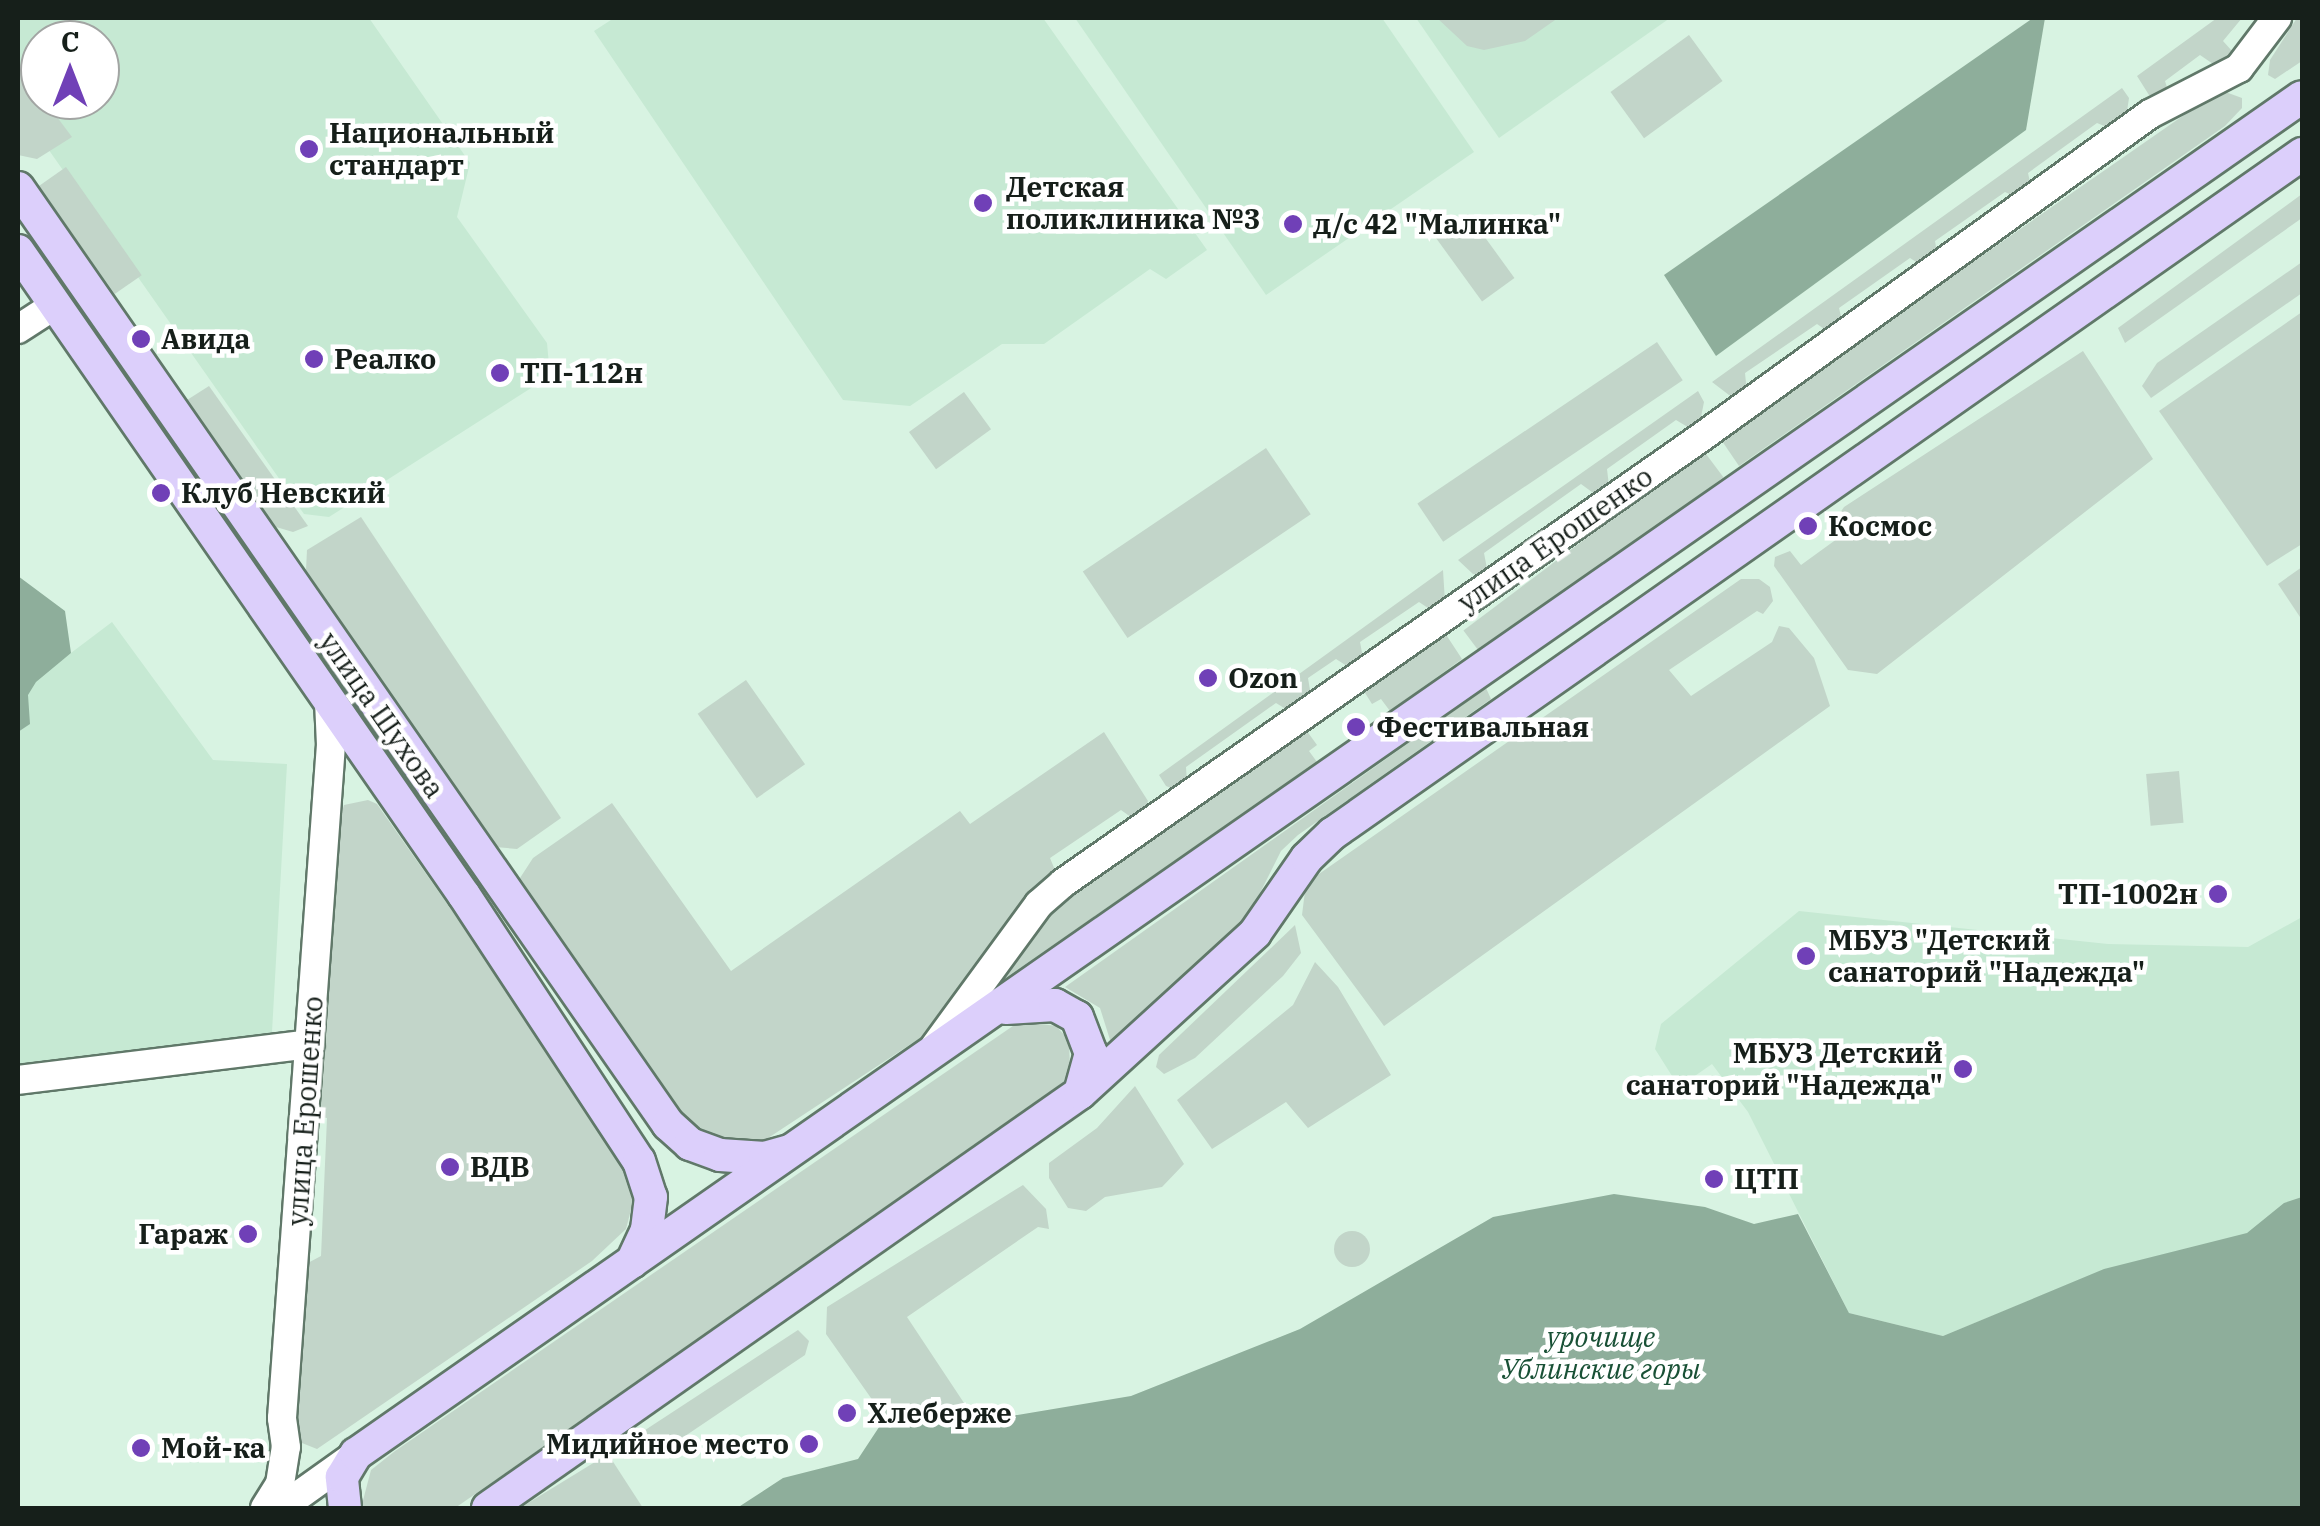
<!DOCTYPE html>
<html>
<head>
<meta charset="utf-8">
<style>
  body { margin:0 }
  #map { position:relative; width:2320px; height:1526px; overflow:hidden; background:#d8f3e2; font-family:"IBM Plex Serif",serif }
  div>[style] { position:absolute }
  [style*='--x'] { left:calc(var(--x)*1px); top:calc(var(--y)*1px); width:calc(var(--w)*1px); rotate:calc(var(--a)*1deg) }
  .built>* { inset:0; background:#c6e9d3 }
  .green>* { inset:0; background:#c2d5c9; transform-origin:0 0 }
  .round { border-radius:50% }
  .forest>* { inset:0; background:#8eae9b }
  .roads { filter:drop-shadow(2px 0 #607869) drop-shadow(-2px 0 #607869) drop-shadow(0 2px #607869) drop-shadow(0 -2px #607869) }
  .minor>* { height:28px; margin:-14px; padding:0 14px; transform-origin:14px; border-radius:14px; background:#fff }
  .major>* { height:32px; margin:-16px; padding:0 16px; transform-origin:16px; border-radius:16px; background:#dccffb }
  .dots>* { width:28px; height:28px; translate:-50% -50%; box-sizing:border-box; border:5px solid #fff; border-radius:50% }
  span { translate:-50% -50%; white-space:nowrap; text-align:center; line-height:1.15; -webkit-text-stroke:9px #fff; paint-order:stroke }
  .poi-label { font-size:28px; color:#161f1a; font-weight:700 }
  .left { translate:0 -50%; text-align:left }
  .right { translate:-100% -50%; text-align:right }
  .street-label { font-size:28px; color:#161f1a }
  .park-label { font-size:28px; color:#195136; font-style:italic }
  .frame { position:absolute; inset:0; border:20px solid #161f1a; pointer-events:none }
  .north { position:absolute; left:20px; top:20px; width:100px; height:100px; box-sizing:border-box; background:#fff; border:2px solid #a2a5a3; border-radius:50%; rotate:0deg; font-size:28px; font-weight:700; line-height:40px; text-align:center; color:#161f1a }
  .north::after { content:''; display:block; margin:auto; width:35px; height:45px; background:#7040b7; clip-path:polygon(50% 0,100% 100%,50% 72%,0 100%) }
</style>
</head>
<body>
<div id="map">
  <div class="built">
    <div style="clip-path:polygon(evenodd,18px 18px,369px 18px,470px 163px,457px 217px,547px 343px,550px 376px,329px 517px,304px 514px,18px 106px,18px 18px,40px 40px,100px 40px,100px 100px,40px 100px,40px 40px)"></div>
    <div style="clip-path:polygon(614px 18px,1043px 18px,1207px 250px,1166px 279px,1150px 269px,1044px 344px,1002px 344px,910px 406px,843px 400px,594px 31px)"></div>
    <div style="clip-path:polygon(1075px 18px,1382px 18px,1474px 152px,1266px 295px)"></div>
    <div style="clip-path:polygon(1416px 18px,1670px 18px,1499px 138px)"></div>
    <div style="clip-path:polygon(112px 622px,213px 760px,287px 764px,272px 1032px,196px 1053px,18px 1074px,18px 693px)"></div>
    <div style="clip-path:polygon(1799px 911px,2108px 944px,2248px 947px,2302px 917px,2302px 1254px,2104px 1270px,1943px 1336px,1849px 1313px,1748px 1112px,1712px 1064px,1679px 1087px,1655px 1049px,1661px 1024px)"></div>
  </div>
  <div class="green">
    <div style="clip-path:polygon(1437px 18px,1436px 18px,1558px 18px,1525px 41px,1484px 50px,1467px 46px)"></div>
    <div style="clip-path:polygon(2217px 18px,2242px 18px,2223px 41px,2232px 51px,2216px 66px,2200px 55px,2165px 81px,2170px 97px,2149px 95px,2137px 76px)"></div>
    <div style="clip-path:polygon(2297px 18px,2302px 18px,2302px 61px,2275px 79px,2268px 75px,2270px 60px)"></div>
    <div style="left:1689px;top:35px;width:57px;height:97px;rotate:54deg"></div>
    <div style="clip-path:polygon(18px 65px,72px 137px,37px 159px,18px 155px)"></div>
    <div style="clip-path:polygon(2122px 88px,2129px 98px,2126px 118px,2114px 130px,2097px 123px,2028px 173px,2032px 191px,2020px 199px,2005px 192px,1935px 241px,1938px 258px,1924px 267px,1910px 258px,1839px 308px,1843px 325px,1830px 333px,1817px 324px,1745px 373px,1747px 393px,1729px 395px,1712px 382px)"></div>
    <div style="clip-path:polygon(2220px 90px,2242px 98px,2242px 108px,2225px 126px,1739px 466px,1720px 438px)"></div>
    <div style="left:66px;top:167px;width:132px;height:33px;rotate:55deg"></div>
    <div style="clip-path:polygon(2302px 194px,2302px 218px,2125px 343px,2118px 328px)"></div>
    <div style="left:1468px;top:214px;width:79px;height:40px;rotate:54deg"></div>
    <div style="clip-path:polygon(2302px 262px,2302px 293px,2151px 398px,2142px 386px,2157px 363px)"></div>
    <div style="clip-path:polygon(2302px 312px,2302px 544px,2267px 566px,2159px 411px)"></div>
    <div style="left:1657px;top:342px;width:46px;height:289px;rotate:56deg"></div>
    <div style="clip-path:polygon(2083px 351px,2153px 459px,1877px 674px,1848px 670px,1774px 566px,1775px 557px,1790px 551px,1801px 565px,1841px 536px,1834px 522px,1844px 507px)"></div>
    <div style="clip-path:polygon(209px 386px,308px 526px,293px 532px,276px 527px,187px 400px)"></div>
    <div style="clip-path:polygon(1698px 391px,1704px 402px,1700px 422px,1691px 429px,1676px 420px,1607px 469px,1609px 486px,1596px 495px,1581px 484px,1484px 553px,1488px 574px,1473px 574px,1458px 560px)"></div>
    <div style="left:964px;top:392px;width:46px;height:68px;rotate:54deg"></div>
    <div style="left:1266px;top:448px;width:80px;height:221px;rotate:56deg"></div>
    <div style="left:1703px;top:450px;width:34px;height:300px;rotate:53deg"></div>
    <div style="clip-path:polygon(361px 517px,561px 818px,517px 849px,495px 847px,306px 570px,307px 550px)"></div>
    <div style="clip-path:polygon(2302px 567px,2302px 620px,2278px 584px)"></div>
    <div style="clip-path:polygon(1443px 570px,1445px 602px,1431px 610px,1419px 602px,1360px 642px,1363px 658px,1350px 668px,1336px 659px,1308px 678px,1311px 696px,1289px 711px,1276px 703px,1186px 767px,1187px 783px,1176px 790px,1166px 786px,1159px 775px)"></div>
    <div style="clip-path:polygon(1741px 579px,1759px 579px,1770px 587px,1773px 601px,1763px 614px,1757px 611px,1669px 670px,1691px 696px,1772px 642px,1779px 626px,1789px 628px,1814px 658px,1830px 706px,1384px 1026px,1302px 915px,1306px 883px)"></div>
    <div style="clip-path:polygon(1443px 630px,1462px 659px,1390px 711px,1381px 699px,1372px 704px,1360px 685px)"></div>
    <div style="left:746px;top:680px;width:103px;height:59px;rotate:55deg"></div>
    <div style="clip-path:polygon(1486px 688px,1491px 699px,1298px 835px,1281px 851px,1245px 923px,1111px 1043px,1100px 1008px,1065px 987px)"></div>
    <div style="clip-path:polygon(1304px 727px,1317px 745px,1309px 751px,1317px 762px,981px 995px,1057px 900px)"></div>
    <div style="clip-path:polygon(1104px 732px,1148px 801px,1143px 812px,1135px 820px,1121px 810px,1050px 858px,1057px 875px,1015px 913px,920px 1038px,762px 1142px,722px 1141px,688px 1120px,520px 878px,533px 858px,612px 803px,731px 971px,960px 811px,970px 824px)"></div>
    <div style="left:2179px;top:771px;width:52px;height:33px;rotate:85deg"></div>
    <div style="clip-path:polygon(368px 800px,377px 804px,604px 1127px,627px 1164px,634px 1198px,626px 1229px,592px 1261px,317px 1449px,302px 1443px,294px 1429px,304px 1265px,321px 1256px,327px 1118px,315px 1116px,339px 823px,344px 805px)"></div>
    <div style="clip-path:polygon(1295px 925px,1301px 953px,1283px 976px,1195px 1058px,1164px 1074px,1156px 1067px,1159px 1055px)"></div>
    <div style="clip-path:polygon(1315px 962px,1338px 987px,1391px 1075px,1308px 1128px,1286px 1102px,1212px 1149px,1177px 1100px,1293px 1005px)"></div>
    <div style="clip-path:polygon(1020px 1021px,1056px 1026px,1069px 1040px,1070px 1070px,1059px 1090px,455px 1508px,361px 1508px,371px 1470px,395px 1451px)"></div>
    <div style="clip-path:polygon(1135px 1086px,1184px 1164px,1162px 1187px,1105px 1197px,1086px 1211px,1068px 1208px,1049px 1178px,1049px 1163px,1097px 1128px)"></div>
    <div style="clip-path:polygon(1023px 1185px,1046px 1209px,1049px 1229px,1038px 1227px,907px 1317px,970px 1412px,951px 1426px,885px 1418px,826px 1334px,827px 1307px)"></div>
    <div class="round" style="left:1334px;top:1231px;width:36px;height:36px"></div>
    <div style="clip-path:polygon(798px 1330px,809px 1341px,805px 1355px,654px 1457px,636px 1451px,636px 1436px)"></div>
    <div style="clip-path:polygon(608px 1454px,643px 1508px,520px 1508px)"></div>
  </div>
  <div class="forest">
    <div style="clip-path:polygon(2033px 18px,2045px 18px,2026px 130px,1716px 356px,1664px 275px)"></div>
    <div style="clip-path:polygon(18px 576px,65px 611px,71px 653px,36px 682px,28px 695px,30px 724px,18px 732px)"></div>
    <div style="clip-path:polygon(1614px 1194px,1705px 1207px,1754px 1224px,1798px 1214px,1849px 1313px,1943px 1336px,2104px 1269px,2247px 1233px,2284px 1203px,2302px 1197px,2302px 1508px,737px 1508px,783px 1478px,858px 1459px,885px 1418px,951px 1426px,1131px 1396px,1300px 1329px,1493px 1217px)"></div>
  </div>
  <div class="roads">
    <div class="minor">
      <div style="--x:18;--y:329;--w:44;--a:-33"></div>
      <div style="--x:935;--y:1046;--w:176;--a:-53.8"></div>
      <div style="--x:1039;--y:904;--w:32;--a:-41"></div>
      <div style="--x:1063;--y:883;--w:781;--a:-34.93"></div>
      <div style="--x:1703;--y:436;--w:551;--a:-35.77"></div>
      <div style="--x:2150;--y:114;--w:100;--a:-27.3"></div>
      <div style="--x:2239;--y:68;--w:63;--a:-52.8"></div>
      <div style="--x:18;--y:1080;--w:294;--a:-7"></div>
      <div style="--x:265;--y:1508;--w:28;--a:-58"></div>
      <div style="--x:280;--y:1484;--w:37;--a:-81"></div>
      <div style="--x:286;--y:1447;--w:29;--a:-98"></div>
      <div style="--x:282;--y:1418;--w:675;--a:-85.84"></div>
      <div style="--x:331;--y:745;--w:44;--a:-92.6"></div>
      <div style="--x:281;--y:1508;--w:91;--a:-35.6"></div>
    </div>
    <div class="major">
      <div style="--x:18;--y:188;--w:1140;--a:55.22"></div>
      <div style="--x:668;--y:1124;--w:30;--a:42"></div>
      <div style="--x:690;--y:1144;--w:32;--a:20"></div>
      <div style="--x:720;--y:1155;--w:45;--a:3.8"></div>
      <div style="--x:765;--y:1158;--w:25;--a:-16"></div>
      <div style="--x:18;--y:251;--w:783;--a:55.3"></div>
      <div style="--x:464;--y:895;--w:318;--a:56.7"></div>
      <div style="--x:639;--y:1161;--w:38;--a:72"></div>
      <div style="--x:651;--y:1197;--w:33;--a:97"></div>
      <div style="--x:647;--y:1230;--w:35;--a:115"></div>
      <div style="--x:1006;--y:1008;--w:49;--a:-3.5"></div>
      <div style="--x:1055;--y:1005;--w:25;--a:29"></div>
      <div style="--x:1077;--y:1017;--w:39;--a:69"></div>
      <div style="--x:1091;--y:1053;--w:41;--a:105.4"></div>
      <div style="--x:345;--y:1508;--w:31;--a:-96"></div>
      <div style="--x:342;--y:1477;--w:27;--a:-59"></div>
      <div style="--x:356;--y:1454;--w:2372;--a:-34.89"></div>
      <div style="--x:488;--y:1508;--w:723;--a:-35.03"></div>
      <div style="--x:1080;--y:1093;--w:237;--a:-42.4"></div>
      <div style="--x:1255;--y:933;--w:91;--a:-55.3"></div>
      <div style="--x:1307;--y:858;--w:35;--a:-44"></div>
      <div style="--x:1332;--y:834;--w:1185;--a:-35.03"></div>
    </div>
  </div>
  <div class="dots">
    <div style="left:309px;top:149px;background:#7040b7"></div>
    <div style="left:983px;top:203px;background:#7040b7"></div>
    <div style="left:1293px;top:224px;background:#7040b7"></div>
    <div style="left:141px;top:339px;background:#7040b7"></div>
    <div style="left:314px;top:359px;background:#7040b7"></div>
    <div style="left:500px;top:373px;background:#7040b7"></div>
    <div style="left:161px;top:493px;background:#7040b7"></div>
    <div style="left:1808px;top:526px;background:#7040b7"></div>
    <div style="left:1208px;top:678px;background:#7040b7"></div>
    <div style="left:1356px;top:727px;background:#7040b7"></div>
    <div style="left:2218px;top:894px;background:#7040b7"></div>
    <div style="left:1806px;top:956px;background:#7040b7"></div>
    <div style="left:1963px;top:1069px;background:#7040b7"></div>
    <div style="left:450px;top:1167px;background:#7040b7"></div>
    <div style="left:1714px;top:1179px;background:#7040b7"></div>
    <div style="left:248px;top:1234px;background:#7040b7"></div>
    <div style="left:847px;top:1413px;background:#7040b7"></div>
    <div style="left:809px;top:1444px;background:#7040b7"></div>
    <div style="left:141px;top:1448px;background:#7040b7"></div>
  </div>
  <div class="poi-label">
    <span class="left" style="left:329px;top:149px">Национальный<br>стандарт</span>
    <span class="left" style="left:1006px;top:203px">Детская<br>поликлиника №3</span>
    <span class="left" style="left:1313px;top:224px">д/с 42 "Малинка"</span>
    <span class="left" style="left:161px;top:339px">Авида</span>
    <span class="left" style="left:334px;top:359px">Реалко</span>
    <span class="left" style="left:520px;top:373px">ТП-112н</span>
    <span class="left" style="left:181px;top:493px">Клуб Невский</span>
    <span class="left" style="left:1828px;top:526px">Космос</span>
    <span class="left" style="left:1228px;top:678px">Ozon</span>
    <span class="left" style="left:1376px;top:727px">Фестивальная</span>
    <span class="right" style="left:2198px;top:894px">ТП-1002н</span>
    <span class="left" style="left:1828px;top:956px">МБУЗ "Детский<br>санаторий "Надежда"</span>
    <span class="right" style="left:1943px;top:1069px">МБУЗ Детский<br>санаторий "Надежда"</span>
    <span class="left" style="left:470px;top:1167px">ВДВ</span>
    <span class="left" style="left:1734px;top:1179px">ЦТП</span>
    <span class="right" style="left:228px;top:1234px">Гараж</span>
    <span class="left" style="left:867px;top:1413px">Хлеберже</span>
    <span class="right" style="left:789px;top:1444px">Мидийное место</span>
    <span class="left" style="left:161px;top:1448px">Мой-ка</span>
  </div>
  <div class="street-label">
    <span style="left:1555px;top:539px;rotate:-35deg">улица Ерошенко</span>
    <span style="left:382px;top:715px;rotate:55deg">улица Шухова</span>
    <span style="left:305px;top:1111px;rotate:-86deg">улица Ерошенко</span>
  </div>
  <div class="park-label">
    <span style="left:1601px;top:1353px">урочище<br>Ублинские горы</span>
  </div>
  <div class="frame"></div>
  <div class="north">С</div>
</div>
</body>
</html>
